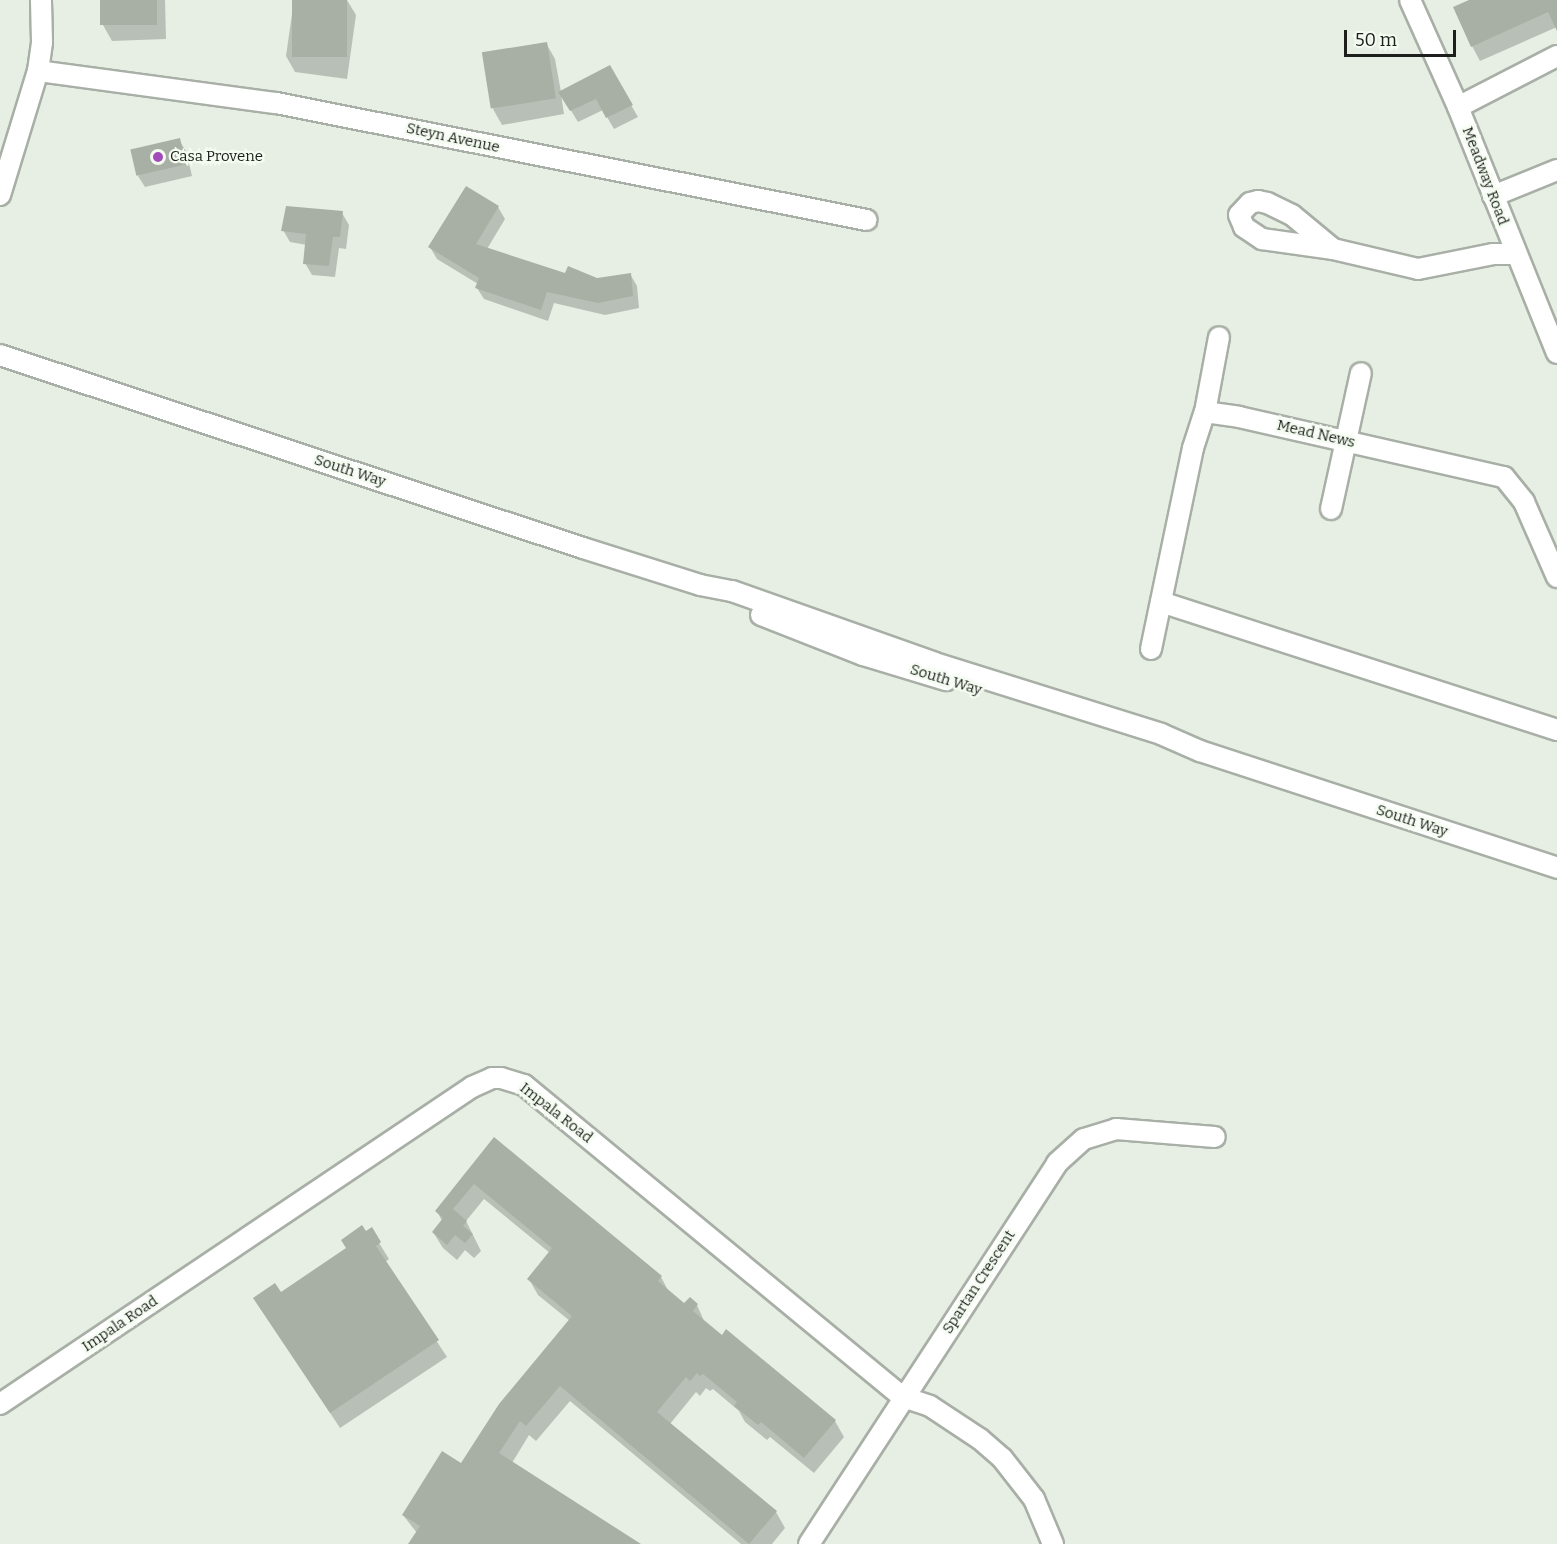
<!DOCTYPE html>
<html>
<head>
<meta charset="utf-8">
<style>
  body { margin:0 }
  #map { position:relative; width:1557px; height:1544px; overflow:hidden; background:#e7efe4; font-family:Bitter,serif }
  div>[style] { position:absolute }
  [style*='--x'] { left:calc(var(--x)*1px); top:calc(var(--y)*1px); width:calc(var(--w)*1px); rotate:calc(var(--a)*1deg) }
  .shadow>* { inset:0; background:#0003 }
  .building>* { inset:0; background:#a8b0a6; transform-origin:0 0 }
  .roads { filter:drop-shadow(2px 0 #a8afa6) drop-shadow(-2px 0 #a8afa6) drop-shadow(0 2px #a8afa6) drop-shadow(0 -2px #a8afa6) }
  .minor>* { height:20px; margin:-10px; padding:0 10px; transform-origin:10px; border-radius:10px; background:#fff }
  .dots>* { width:16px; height:16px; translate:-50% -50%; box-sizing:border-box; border:3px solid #f4fcf1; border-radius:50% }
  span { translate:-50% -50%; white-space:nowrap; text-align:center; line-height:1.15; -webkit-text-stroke:4.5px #f4fcf1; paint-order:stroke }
  .street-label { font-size:15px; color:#1c1f1b }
  .poi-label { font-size:15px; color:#1c1f1b }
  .left { translate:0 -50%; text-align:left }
  .scale { position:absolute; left:1344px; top:30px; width:112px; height:27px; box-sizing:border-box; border:3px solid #1c1f1b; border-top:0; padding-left:8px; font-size:18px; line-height:21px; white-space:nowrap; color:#1c1f1b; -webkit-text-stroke:4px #f4fcf1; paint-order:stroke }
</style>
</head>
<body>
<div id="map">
  <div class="shadow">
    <div style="clip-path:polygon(102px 0,165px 0,166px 39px,112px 41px,103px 25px)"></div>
    <div style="clip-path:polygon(294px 0,347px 0,356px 15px,347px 79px,295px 72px,286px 56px)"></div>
    <div style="clip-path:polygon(1472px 0,1557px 0,1557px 27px,1480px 61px,1472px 46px)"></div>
    <div style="clip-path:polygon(546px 43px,555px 59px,561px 92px,609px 67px,638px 117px,614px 129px,603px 110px,578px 122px,561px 94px,564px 114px,502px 125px,493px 109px)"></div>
    <div style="clip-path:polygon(179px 140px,186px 151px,192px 176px,145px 187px,138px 176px)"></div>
    <div style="clip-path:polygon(498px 207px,505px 219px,487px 249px,566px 275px,597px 279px,630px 274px,637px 286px,639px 308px,605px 315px,554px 303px,548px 321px,484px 299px,477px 288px,478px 284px,437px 259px,430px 247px)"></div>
    <div style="clip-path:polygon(342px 213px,349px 225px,346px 249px,339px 248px,335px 277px,312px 275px,305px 263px,307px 245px,290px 242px,283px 230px)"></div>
    <div style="clip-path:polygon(494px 1139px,661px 1277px,670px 1294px,684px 1305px,697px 1305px,705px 1323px,835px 1421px,844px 1437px,814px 1473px,770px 1437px,767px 1440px,745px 1422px,739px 1411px,713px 1389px,710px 1391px,706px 1388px,700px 1396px,696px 1392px,670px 1424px,776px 1512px,785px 1528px,772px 1544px,741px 1544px,570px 1401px,536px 1441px,529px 1435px,512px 1463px,637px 1544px,410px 1544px,417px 1533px,403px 1515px,461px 1465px,570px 1321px,538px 1295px,529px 1279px,550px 1253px,484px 1199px,466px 1221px,481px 1251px,474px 1258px,465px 1250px,457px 1260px,443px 1248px,433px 1232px,442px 1221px,437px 1211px)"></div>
    <div style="clip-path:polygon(371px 1230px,389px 1259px,385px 1262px,447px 1357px,340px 1428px,265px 1314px,280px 1294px,348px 1249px)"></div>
  </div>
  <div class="building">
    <div style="left:100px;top:0;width:57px;height:25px"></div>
    <div style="left:292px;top:0;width:55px;height:57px"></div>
    <div style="clip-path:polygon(1469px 0,1557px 0,1557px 31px,1548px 12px,1471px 47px,1453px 7px)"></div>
    <div style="left:547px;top:42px;width:57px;height:66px;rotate:81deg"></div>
    <div style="clip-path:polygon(610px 65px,633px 105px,606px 118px,596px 99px,570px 111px,558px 92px)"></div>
    <div style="left:180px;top:138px;width:27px;height:51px;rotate:77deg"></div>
    <div style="clip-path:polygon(466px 186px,499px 206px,476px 244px,565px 273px,568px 266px,597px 278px,631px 273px,633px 296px,598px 303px,547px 292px,541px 310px,475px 288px,479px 278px,428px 247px)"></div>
    <div style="clip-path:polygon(286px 206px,343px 211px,340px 237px,333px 237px,329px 266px,303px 264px,306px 234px,281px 231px)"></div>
    <div style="clip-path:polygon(494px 1137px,662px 1276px,658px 1281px,684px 1303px,690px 1297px,698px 1304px,693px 1311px,722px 1335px,726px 1329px,836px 1420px,804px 1458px,761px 1422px,758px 1425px,734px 1406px,737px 1402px,703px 1374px,700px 1376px,697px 1373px,690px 1381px,686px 1377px,657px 1412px,777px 1511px,749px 1544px,560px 1386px,526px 1426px,520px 1421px,499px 1453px,641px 1544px,408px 1544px,420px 1526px,402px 1515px,442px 1451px,461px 1463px,499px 1404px,572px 1316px,527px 1279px,552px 1248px,474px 1184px,453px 1209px,467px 1221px,463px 1226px,473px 1234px,465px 1243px,455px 1235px,447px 1245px,432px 1232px,443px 1218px,435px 1211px)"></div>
    <div style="clip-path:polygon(362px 1225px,366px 1231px,372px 1227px,381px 1242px,376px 1246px,439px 1340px,330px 1413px,253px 1298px,275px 1283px,281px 1292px,346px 1248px,341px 1240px)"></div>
  </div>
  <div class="roads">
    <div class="minor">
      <div style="--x:1410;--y:0;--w:117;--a:65.8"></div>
      <div style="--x:1458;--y:107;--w:265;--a:68.1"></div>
      <div style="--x:38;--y:71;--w:240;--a:7.7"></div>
      <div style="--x:276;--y:103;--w:602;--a:11.2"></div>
      <div style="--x:1458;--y:107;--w:111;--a:-27.3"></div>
      <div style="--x:0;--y:195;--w:130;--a:-73"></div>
      <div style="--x:38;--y:71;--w:29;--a:-82"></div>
      <div style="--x:42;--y:42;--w:42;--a:-91.4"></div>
      <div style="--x:1493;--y:196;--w:69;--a:-22.1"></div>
      <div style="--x:1333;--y:249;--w:53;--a:-140.3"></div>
      <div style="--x:1292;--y:215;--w:28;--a:-154"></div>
      <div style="--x:1267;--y:203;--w:9;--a:-167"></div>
      <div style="--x:1258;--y:201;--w:8;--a:166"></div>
      <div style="--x:1250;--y:203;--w:16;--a:133"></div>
      <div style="--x:1239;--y:215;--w:13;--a:67"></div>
      <div style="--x:1244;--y:227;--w:22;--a:34"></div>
      <div style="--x:1262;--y:239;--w:72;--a:8"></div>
      <div style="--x:1333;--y:249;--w:87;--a:13.2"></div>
      <div style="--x:1418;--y:269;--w:76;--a:-11.3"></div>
      <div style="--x:1493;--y:254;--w:22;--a:0"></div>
      <div style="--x:0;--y:355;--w:614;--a:18.32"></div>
      <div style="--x:583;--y:548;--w:123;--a:17.5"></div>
      <div style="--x:700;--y:585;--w:33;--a:11"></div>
      <div style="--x:732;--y:591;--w:215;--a:19.5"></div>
      <div style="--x:935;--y:663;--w:237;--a:17.4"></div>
      <div style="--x:1161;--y:734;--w:43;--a:23.6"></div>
      <div style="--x:1200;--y:751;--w:376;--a:18.1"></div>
      <div style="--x:1205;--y:412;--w:76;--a:-79.4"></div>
      <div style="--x:1331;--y:509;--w:139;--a:-77.6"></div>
      <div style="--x:1161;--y:602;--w:416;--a:17.9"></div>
      <div style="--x:761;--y:615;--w:110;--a:21.4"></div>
      <div style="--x:863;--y:655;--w:87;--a:16.8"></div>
      <div style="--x:1151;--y:649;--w:205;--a:-78.2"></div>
      <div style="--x:1193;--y:448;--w:38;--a:-72"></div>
      <div style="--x:1205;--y:412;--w:34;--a:8"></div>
      <div style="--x:1239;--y:417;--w:272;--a:12.8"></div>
      <div style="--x:1504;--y:477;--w:32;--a:51"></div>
      <div style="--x:1524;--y:502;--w:82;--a:66.3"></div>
      <div style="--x:0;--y:1404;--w:569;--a:-33.89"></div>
      <div style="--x:472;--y:1087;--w:22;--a:-24"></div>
      <div style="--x:492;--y:1078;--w:9;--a:0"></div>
      <div style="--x:501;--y:1078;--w:24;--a:17"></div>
      <div style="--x:524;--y:1085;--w:491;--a:39.5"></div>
      <div style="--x:903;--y:1397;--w:28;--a:18"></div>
      <div style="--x:930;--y:1406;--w:60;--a:33.4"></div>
      <div style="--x:980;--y:1439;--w:29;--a:41"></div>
      <div style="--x:1002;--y:1458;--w:52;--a:52"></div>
      <div style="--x:1034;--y:1499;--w:49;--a:67.1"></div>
      <div style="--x:809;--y:1544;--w:455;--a:-56.9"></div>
      <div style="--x:1057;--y:1163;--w:36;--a:-42"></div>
      <div style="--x:1084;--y:1139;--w:34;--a:-17"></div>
      <div style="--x:1116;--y:1129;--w:99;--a:4.6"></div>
    </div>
  </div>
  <div class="dots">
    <div style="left:158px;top:157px;background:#a24cb9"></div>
  </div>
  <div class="street-label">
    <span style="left:453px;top:138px;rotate:12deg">Steyn Avenue</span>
    <span style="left:1485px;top:176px;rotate:69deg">Meadway Road</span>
    <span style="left:1316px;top:434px;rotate:13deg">Mead News</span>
    <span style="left:350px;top:471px;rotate:18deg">South Way</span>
    <span style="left:946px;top:680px;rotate:17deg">South Way</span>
    <span style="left:1412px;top:821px;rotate:18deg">South Way</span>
    <span style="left:556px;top:1113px;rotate:38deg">Impala Road</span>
    <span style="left:979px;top:1282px;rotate:-57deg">Spartan Crescent</span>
    <span style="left:120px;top:1324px;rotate:-34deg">Impala Road</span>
  </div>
  <div class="poi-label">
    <span class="left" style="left:170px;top:157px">Casa Provene</span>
  </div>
  <div class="scale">50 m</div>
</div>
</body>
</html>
